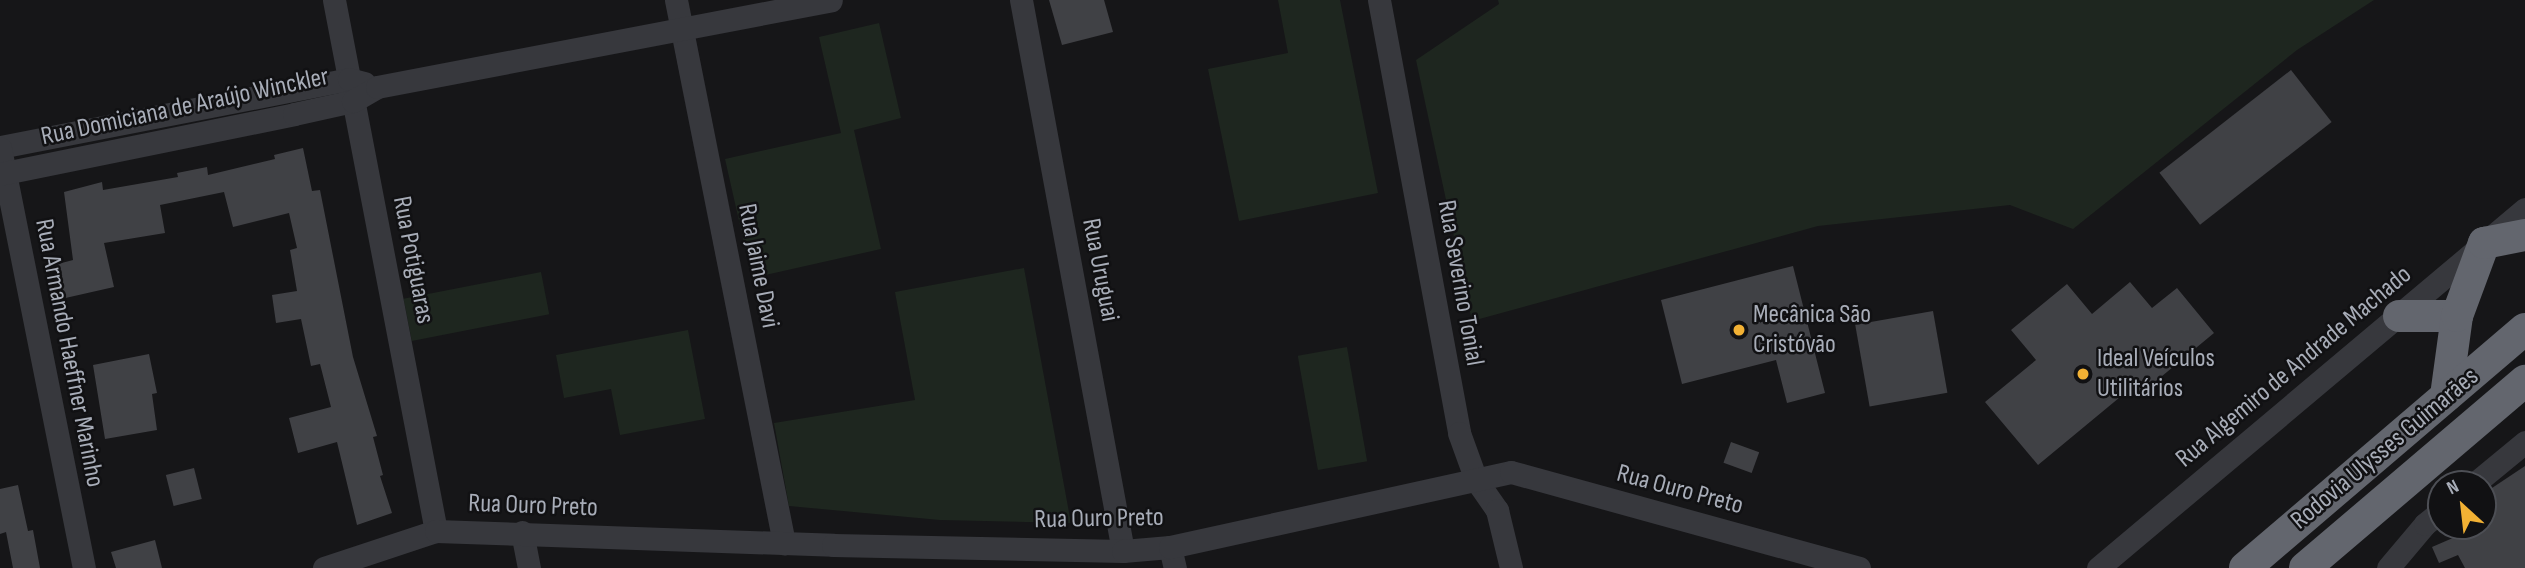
<!DOCTYPE html>
<html>
<head>
<meta charset="utf-8">
<style>
  body { margin:0 }
  #map { position:relative; width:2525px; height:568px; overflow:hidden; background:#161618; font-family:"Sofia Sans Condensed",sans-serif }
  div>[style] { position:absolute }
  [style*='--x'] { left:calc(var(--x)*1px); top:calc(var(--y)*1px); width:calc(var(--w)*1px); rotate:calc(var(--a)*1deg) }
  .green>* { inset:0; background:#1e261f; transform-origin:0 0 }
  .building>* { inset:0; background:#404145; transform-origin:0 0 }
  .minor>* { height:23px; margin:-11.5px; padding:0 11.5px; transform-origin:11.5px; border-radius:11.5px; background:#37383d }
  .highway>* { height:32px; margin:-16px; padding:0 16px; transform-origin:16px; border-radius:16px; background:#63666e }
  .dots>* { width:19px; height:19px; translate:-50% -50%; box-sizing:border-box; border:4px solid #111113; border-radius:50% }
  span { translate:-50% -50%; white-space:nowrap; text-align:center; line-height:1.15; -webkit-text-stroke:5px #111113; paint-order:stroke }
  .street-label { font-size:26px; color:#a8adb8 }
  .poi-label { font-size:26px; color:#a8adb8 }
  .left { translate:0 -50%; text-align:left }
  .north { position:absolute; left:2427px; top:470px; width:70px; height:70px; box-sizing:border-box; background:#111113; border:2px solid #4d4f55; border-radius:50%; rotate:333deg; font-size:19px; font-weight:700; line-height:28px; text-align:center; color:#a8adb8 }
  .north::after { content:''; display:block; margin:auto; width:24px; height:32px; background:#f2b134; clip-path:polygon(50% 0,100% 100%,50% 72%,0 100%) }
</style>
</head>
<body>
<div id="map">
  <div class="green">
    <div style="clip-path:polygon(1278px 0,1340px 0,1378px 193px,1239px 221px,1208px 69px,1288px 53px)"></div>
    <div style="clip-path:polygon(1498px 0,2374px 0,2297px 50px,2073px 229px,2010px 205px,1818px 226px,1472px 321px,1416px 60px,1499px 4px)"></div>
    <div style="clip-path:polygon(879px 23px,901px 118px,854px 130px,881px 249px,752px 278px,725px 159px,841px 133px,819px 37px)"></div>
    <div style="clip-path:polygon(1024px 268px,1071px 523px,940px 520px,789px 506px,774px 423px,915px 400px,895px 292px)"></div>
    <div style="left:541px;top:272px;width:43px;height:140px;rotate:79deg"></div>
    <div style="clip-path:polygon(688px 330px,705px 419px,620px 435px,611px 389px,564px 398px,556px 355px)"></div>
    <div style="left:1347px;top:347px;width:116px;height:50px;rotate:80deg"></div>
  </div>
  <div class="building">
    <div style="clip-path:polygon(1049px 0,1104px 0,1113px 32px,1062px 45px)"></div>
    <div style="left:2291px;top:70px;width:66px;height:167px;rotate:52deg"></div>
    <div style="clip-path:polygon(303px 148px,312px 191px,320px 190px,353px 357px,377px 436px,373px 437px,383px 475px,380px 476px,392px 513px,357px 525px,337px 442px,298px 453px,289px 418px,331px 407px,320px 364px,311px 366px,301px 319px,276px 323px,272px 295px,297px 291px,290px 250px,297px 248px,289px 213px,233px 227px,224px 192px,160px 205px,165px 233px,104px 243px,114px 287px,61px 299px,54px 265px,73px 260px,64px 192px,102px 182px,103px 190px,178px 177px,177px 173px,207px 167px,208px 175px,275px 159px,274px 155px)"></div>
    <div style="clip-path:polygon(1793px 266px,1825px 393px,1787px 403px,1776px 360px,1682px 384px,1661px 300px)"></div>
    <div style="clip-path:polygon(2130px 282px,2152px 308px,2177px 288px,2214px 333px,2138px 396px,2131px 388px,2038px 465px,1985px 402px,2036px 360px,2011px 330px,2067px 284px,2092px 314px)"></div>
    <div style="left:1933px;top:311px;width:83px;height:79px;rotate:80deg"></div>
    <div style="clip-path:polygon(149px 354px,157px 393px,152px 394px,157px 430px,105px 439px,93px 365px)"></div>
    <div style="left:1731px;top:442px;width:30px;height:22px;rotate:20deg"></div>
    <div style="clip-path:polygon(2525px 466px,2525px 568px,2465px 568px,2458px 555px,2439px 563px,2432px 547px,2469px 531px,2466px 526px,2483px 526px,2483px 511px,2497px 502px,2489px 490px)"></div>
    <div style="left:194px;top:468px;width:32px;height:29px;rotate:76deg"></div>
    <div style="clip-path:polygon(18px 485px,28px 531px,33px 530px,40px 568px,13px 568px,6px 532px,0 534px,0 489px)"></div>
    <div style="clip-path:polygon(155px 540px,162px 568px,116px 568px,111px 552px)"></div>
  </div>
  <div class="minor">
    <div style="--x:334;--y:0;--w:541;--a:79.13"></div>
    <div style="--x:676;--y:0;--w:554;--a:78.75"></div>
    <div style="--x:1021;--y:0;--w:560;--a:79.51"></div>
    <div style="--x:1379;--y:0;--w:440;--a:79.5"></div>
    <div style="--x:1459;--y:433;--w:50;--a:70.1"></div>
    <div style="--x:1476;--y:480;--w:37;--a:55"></div>
    <div style="--x:1497;--y:510;--w:60;--a:76.4"></div>
    <div style="--x:0;--y:147;--w:356;--a:-11"></div>
    <div style="--x:349;--y:79;--w:16;--a:15"></div>
    <div style="--x:0;--y:148;--w:428;--a:78.7"></div>
    <div style="--x:0;--y:174;--w:300;--a:-11.5"></div>
    <div style="--x:294;--y:114;--w:60;--a:-12.4"></div>
    <div style="--x:353;--y:101;--w:28;--a:-30"></div>
    <div style="--x:377;--y:87;--w:462;--a:-10.8"></div>
    <div style="--x:2474;--y:484;--w:66;--a:-39.5"></div>
    <div style="--x:522;--y:532;--w:37;--a:79"></div>
    <div style="--x:1170;--y:547;--w:22;--a:77"></div>
    <div style="--x:324;--y:568;--w:118;--a:-18.3"></div>
    <div style="--x:436;--y:531;--w:397;--a:2"></div>
    <div style="--x:833;--y:545;--w:290;--a:1.2"></div>
    <div style="--x:1123;--y:551;--w:47;--a:-4.9"></div>
    <div style="--x:1170;--y:547;--w:349;--a:-12.4"></div>
    <div style="--x:1511;--y:472;--w:361;--a:15.4"></div>
    <div style="--x:2098;--y:568;--w:558;--a:-40.06"></div>
    <div style="--x:2388;--y:568;--w:57;--a:-49.9"></div>
    <div style="--x:2425;--y:524;--w:21;--a:-39"></div>
  </div>
  <div class="highway">
    <div style="--x:2399;--y:316;--w:58;--a:0"></div>
    <div style="--x:2446;--y:396;--w:81;--a:-82.2"></div>
    <div style="--x:2457;--y:316;--w:78;--a:-69.7"></div>
    <div style="--x:2484;--y:243;--w:42;--a:-11"></div>
    <div style="--x:2245;--y:568;--w:368;--a:-40.5"></div>
    <div style="--x:2305;--y:568;--w:289;--a:-40.4"></div>
  </div>
  <div class="dots">
    <div style="left:1739px;top:330px;background:#f2b134"></div>
    <div style="left:2083px;top:374px;background:#f2b134"></div>
  </div>
  <div class="street-label">
    <span style="left:185px;top:107px;rotate:-12deg">Rua Domiciana de Araújo Winckler</span>
    <span style="left:413px;top:260px;rotate:79deg">Rua Potiguaras</span>
    <span style="left:758px;top:266px;rotate:79deg">Rua Jaime Davi</span>
    <span style="left:1100px;top:270px;rotate:79deg">Rua Uruguai</span>
    <span style="left:1460px;top:283px;rotate:80deg">Rua Severino Tonial</span>
    <span style="left:69px;top:353px;rotate:79deg">Rua Armando Haeffner Marinho</span>
    <span style="left:2294px;top:367px;rotate:-40deg">Rua Algemiro de Andrade Machado</span>
    <span style="left:2385px;top:449px;rotate:-40deg">Rodovia Ulysses Guimarães</span>
    <span style="left:1680px;top:490px;rotate:15deg">Rua Ouro Preto</span>
    <span style="left:533px;top:506px;rotate:2deg">Rua Ouro Preto</span>
    <span style="left:1099px;top:519px;rotate:-1deg">Rua Ouro Preto</span>
  </div>
  <div class="poi-label">
    <span class="left" style="left:1753px;top:330px">Mecânica São<br>Cristóvão</span>
    <span class="left" style="left:2097px;top:374px">Ideal Veículos<br>Utilitários</span>
  </div>
  <div class="north">N</div>
</div>
</body>
</html>
